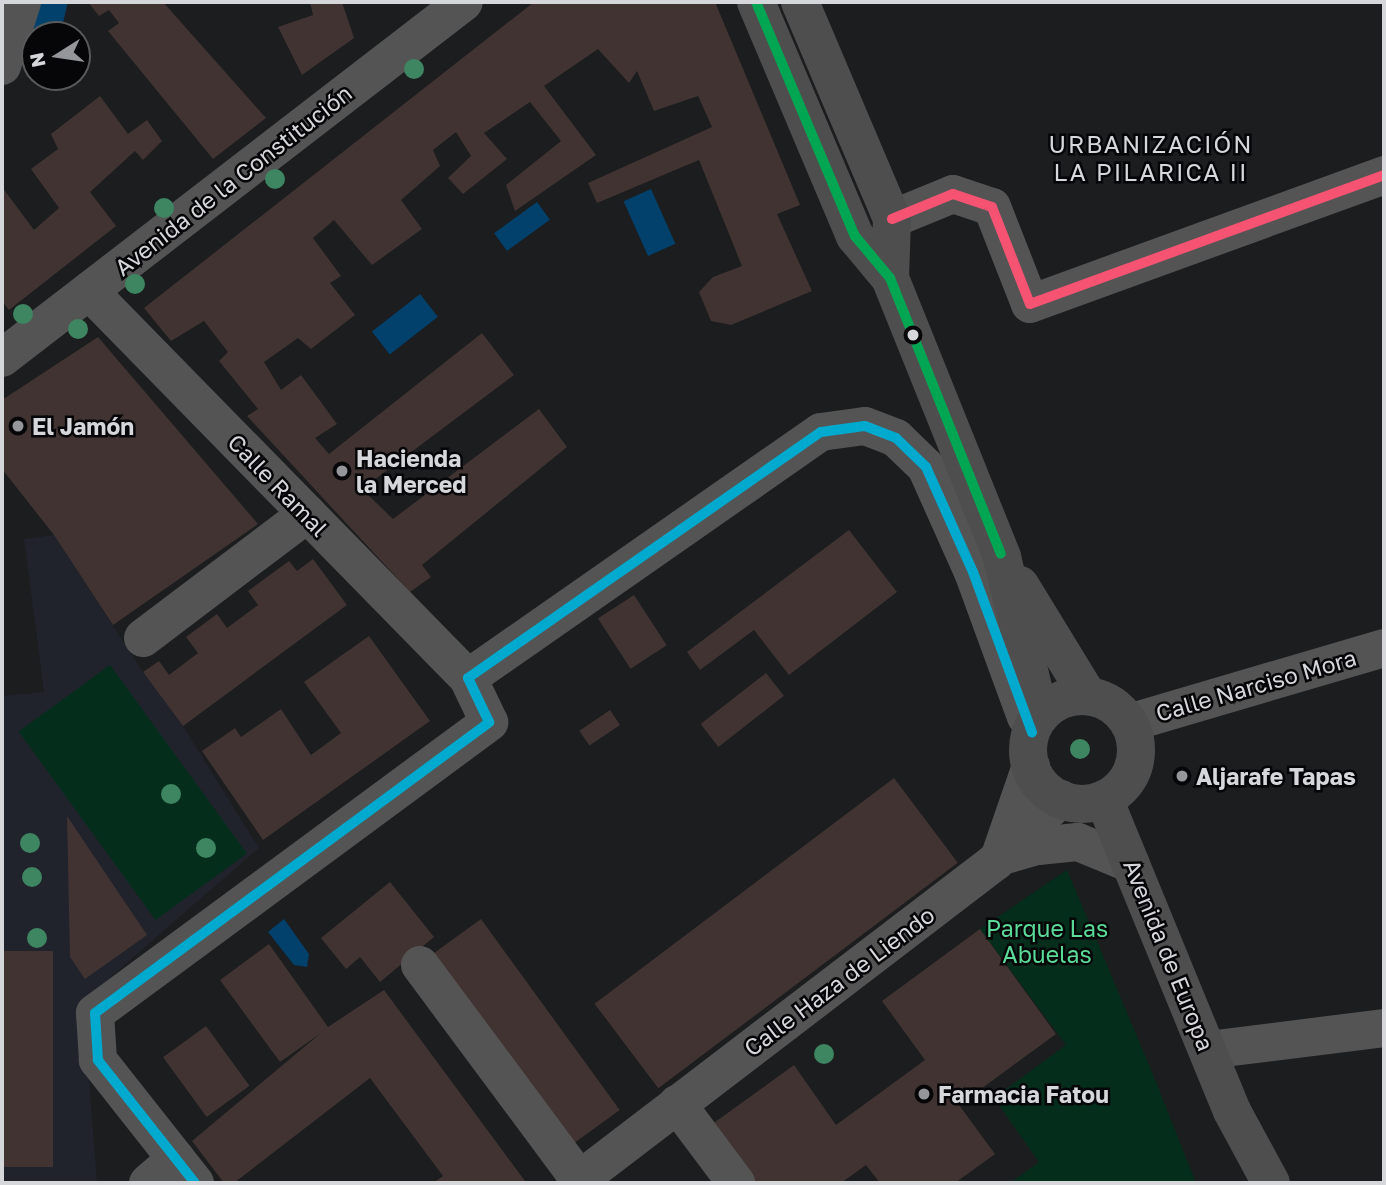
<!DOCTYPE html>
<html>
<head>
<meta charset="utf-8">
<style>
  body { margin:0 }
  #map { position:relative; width:1386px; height:1185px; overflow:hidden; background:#1b1d1f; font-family:"Golos Text",sans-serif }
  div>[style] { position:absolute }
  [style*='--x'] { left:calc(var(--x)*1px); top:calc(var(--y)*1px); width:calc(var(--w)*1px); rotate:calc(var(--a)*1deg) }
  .built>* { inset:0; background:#20232c }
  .green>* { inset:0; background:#042e1b; transform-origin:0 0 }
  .water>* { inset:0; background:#02416b; transform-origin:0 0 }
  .building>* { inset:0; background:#413332; transform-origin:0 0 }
  .street>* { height:38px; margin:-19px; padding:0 19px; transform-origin:19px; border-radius:19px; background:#545454 }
  .secondary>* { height:38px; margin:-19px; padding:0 19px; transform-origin:19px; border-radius:19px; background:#4f4e4f }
  .secondary>.ring { margin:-19px; padding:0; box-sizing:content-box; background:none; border:38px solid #4f4e4f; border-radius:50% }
  .bus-1>* { height:10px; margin:-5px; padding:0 5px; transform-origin:5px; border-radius:5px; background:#00a651 }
  .bus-2>* { height:10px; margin:-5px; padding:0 5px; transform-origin:5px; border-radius:5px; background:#f65372 }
  .bus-3>* { height:10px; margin:-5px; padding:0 5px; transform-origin:5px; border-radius:5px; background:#00a9ce }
  .trees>* { width:20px; height:20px; margin:-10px; border-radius:50%; background:#3e8662 }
  .dots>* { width:19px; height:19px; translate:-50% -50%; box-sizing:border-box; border:4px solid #060608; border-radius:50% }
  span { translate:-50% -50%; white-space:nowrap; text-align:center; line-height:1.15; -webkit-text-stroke:5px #060608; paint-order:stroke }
  .street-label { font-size:23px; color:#d6d7da }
  .poi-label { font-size:23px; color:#d6d7da; font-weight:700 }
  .left { translate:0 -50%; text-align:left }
  .park-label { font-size:23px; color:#5adb98 }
  .neighbourhood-label { font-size:24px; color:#d6d7da; letter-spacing:2px }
  .frame { position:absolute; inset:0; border:4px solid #d6d7da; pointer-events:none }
  .north { position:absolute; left:21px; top:21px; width:70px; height:70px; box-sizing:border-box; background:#060608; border:2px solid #595a5c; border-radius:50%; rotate:258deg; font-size:19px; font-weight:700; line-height:28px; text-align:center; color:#d6d7da }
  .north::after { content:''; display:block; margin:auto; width:24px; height:32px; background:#959699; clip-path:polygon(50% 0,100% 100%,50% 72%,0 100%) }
</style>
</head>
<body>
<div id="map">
  <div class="built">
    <div style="clip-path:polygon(54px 535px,143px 672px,183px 726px,259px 848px,83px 1001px,97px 1183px,2px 1183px,2px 696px,44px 692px,24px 539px)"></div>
  </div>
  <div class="green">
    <div style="left:110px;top:665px;width:233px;height:113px;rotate:54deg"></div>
    <div style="clip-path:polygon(1067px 870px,1154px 1077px,1196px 1183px,1010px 1183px,1039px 1162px,994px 1098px,1066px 1045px,980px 929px)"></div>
  </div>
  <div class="water">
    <div style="clip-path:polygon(38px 2px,68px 2px,60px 35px,30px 37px)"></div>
    <div style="left:651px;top:189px;width:60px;height:30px;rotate:66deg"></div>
    <div style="left:537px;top:202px;width:22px;height:53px;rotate:54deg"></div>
    <div style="left:420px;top:294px;width:29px;height:61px;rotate:52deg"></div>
    <div style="clip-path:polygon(284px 919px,309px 954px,307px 967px,294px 965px,268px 932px)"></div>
  </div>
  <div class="building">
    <div style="clip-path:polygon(88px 2px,163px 2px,266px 118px,213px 159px,108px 31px,119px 23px,109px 10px,99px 16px)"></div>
    <div style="clip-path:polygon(310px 2px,342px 2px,354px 38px,302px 75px,278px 27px,313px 15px)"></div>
    <div style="clip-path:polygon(534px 2px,715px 2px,800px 205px,777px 214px,812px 291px,731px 325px,711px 321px,699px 292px,713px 277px,742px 266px,699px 160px,597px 203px,588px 183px,712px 127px,698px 96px,654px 111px,637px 71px,629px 83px,598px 49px,544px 86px,596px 155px,515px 211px,506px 185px,561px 141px,530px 102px,484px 133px,507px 159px,463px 194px,448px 178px,471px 156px,456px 132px,433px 150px,440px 166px,401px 200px,422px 229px,372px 265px,334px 220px,313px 238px,341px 276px,330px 283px,355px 315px,311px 349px,298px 338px,264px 362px,281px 390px,301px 375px,337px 424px,315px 438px,329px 454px,482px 333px,514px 375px,362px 489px,393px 519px,539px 409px,567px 447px,422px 565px,431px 577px,410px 592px,247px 416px,258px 409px,219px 361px,228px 352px,204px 321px,171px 341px,144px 308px)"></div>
    <div style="clip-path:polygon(100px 96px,128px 134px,147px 120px,162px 141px,143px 160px,135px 151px,90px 192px,116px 226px,9px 310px,2px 301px,2px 187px,34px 230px,59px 208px,31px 169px,58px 149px,51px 134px)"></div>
    <div style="clip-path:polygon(98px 337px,258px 524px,113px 625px,54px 535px,2px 469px,2px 400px)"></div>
    <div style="clip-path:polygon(849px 530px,897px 592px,789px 675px,754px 630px,700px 670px,687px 652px)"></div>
    <div style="clip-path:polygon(313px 559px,347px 605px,183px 726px,143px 672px,159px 661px,169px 675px,198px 653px,186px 637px,217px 614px,227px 628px,258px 605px,248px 591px,289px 561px,297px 571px)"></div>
    <div style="left:634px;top:595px;width:60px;height:43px;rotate:57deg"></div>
    <div style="clip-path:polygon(369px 636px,430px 721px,263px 840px,202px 751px,235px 728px,241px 737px,281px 709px,311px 755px,341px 733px,304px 682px)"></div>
    <div style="left:766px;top:673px;width:29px;height:83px;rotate:52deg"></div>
    <div style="left:610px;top:710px;width:18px;height:37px;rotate:56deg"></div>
    <div style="left:894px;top:778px;width:106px;height:375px;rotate:53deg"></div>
    <div style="clip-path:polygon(67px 816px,147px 935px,85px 979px,70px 957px)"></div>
    <div style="clip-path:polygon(390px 882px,434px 937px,380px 982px,360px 957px,346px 969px,321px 938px)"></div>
    <div style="left:481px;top:919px;width:236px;height:61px;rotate:54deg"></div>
    <div style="clip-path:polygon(980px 929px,1056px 1034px,959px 1105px,995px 1154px,955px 1183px,880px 1183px,866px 1165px,841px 1183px,754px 1183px,711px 1125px,794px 1065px,836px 1125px,925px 1060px,882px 1001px)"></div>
    <div style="clip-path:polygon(269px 944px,328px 1027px,384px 990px,525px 1181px,521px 1183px,433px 1183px,443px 1176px,370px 1078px,234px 1183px,224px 1183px,192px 1141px,321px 1033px,280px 1062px,220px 980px)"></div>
    <div style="left:53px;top:951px;width:216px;height:51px;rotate:90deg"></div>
    <div style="left:206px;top:1026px;width:74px;height:53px;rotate:54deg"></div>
  </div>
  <div class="street">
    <div style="--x:2;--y:66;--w:67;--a:-72.6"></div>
    <div style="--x:892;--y:219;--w:66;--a:-22.3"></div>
    <div style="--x:953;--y:194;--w:41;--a:18.4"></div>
    <div style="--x:992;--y:207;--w:104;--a:68.6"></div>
    <div style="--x:1030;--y:304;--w:377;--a:-20"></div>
    <div style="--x:89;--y:291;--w:542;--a:45.6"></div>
    <div style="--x:2;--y:358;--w:583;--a:-37.62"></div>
    <div style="--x:143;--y:638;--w:206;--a:-37.1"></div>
    <div style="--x:1129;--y:723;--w:266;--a:-16.4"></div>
    <div style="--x:1001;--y:853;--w:92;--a:-71"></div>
    <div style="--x:1002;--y:856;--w:37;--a:-16"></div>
    <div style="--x:1038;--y:846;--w:40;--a:-5.7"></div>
    <div style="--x:1078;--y:842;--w:57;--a:22.5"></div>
    <div style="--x:420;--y:965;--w:272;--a:53.4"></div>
    <div style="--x:1208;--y:1050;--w:177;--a:-7.1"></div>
    <div style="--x:677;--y:1104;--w:99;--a:53.2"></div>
    <div style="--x:148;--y:1183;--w:37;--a:-41"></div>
    <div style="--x:195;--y:1183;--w:157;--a:-128.3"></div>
    <div style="--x:98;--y:1060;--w:47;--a:-93.7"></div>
    <div style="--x:95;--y:1013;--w:490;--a:-36.4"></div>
    <div style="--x:489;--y:722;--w:49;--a:-115.5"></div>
    <div style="--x:468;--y:678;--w:430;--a:-34.9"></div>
    <div style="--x:821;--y:432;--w:44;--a:-7.8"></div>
    <div style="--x:865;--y:426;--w:33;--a:21"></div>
    <div style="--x:896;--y:438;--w:42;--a:44"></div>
    <div style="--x:926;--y:467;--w:115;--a:65.9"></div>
    <div style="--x:973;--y:572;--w:154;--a:69.9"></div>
    <div style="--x:575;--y:1183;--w:529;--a:-37.39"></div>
    <div style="--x:995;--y:862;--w:91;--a:-44.1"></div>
  </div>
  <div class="secondary">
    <div style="--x:756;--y:2;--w:254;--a:67.1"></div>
    <div style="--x:855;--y:236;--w:55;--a:50.2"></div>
    <div style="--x:890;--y:278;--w:301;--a:68.1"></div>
    <div style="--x:1002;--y:557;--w:163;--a:76.6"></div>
    <div style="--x:800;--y:2;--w:236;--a:67"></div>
    <div style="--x:892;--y:219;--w:59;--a:91.9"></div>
    <div style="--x:1020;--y:585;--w:130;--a:58.5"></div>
    <div class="ring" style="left:1028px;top:696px;width:70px;height:70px"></div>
    <div style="--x:1104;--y:799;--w:337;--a:67.7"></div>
    <div style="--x:1232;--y:1111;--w:82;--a:61.6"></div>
  </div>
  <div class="bus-1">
    <div style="--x:756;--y:2;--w:254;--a:67.1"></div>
    <div style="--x:855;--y:236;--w:55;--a:50.2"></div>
    <div style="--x:890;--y:278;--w:297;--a:68.1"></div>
  </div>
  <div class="bus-2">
    <div style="--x:892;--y:219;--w:66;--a:-22.3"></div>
    <div style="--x:953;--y:194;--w:41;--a:18.4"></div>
    <div style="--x:992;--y:207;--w:104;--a:68.6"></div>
    <div style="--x:1030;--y:304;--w:377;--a:-20"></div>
  </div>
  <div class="bus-3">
    <div style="--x:195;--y:1183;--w:157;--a:-128.3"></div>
    <div style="--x:98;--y:1060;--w:47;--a:-93.7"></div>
    <div style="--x:95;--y:1013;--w:490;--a:-36.4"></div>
    <div style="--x:489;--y:722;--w:49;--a:-115.5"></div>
    <div style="--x:468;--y:678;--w:430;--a:-34.9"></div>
    <div style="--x:821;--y:432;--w:44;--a:-7.8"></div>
    <div style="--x:865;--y:426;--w:33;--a:21"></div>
    <div style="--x:896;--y:438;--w:42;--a:44"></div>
    <div style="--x:926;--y:467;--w:115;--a:65.9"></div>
    <div style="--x:973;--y:572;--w:171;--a:69.8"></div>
  </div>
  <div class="trees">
    <div style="left:414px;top:69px"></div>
    <div style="left:275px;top:179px"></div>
    <div style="left:164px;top:208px"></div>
    <div style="left:135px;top:284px"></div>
    <div style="left:23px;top:314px"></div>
    <div style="left:78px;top:329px"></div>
    <div style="left:1080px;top:749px"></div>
    <div style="left:171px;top:794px"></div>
    <div style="left:30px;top:843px"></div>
    <div style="left:206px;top:848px"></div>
    <div style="left:32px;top:877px"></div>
    <div style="left:37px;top:938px"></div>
    <div style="left:824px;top:1054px"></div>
  </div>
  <div class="dots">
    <div style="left:913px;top:335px;background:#d6d7da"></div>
    <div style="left:18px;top:426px;background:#959699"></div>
    <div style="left:342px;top:471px;background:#959699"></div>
    <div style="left:1182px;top:776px;background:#959699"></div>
    <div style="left:924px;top:1094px;background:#959699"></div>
  </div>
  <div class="street-label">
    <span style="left:233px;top:180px;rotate:-38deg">Avenida de la Constitución</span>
    <span style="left:278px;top:485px;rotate:46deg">Calle Ramal</span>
    <span style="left:1256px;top:685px;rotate:-16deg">Calle Narciso Mora</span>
    <span style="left:1169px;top:955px;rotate:68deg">Avenida de Europa</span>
    <span style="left:839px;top:981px;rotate:-37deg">Calle Haza de Liendo</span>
  </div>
  <div class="poi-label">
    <span class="left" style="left:32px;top:426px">El Jamón</span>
    <span class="left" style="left:356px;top:471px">Hacienda<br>la Merced</span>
    <span class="left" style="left:1196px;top:776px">Aljarafe Tapas</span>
    <span class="left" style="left:938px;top:1094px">Farmacia Fatou</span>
  </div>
  <div class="park-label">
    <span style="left:1047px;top:941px">Parque Las<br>Abuelas</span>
  </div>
  <div class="neighbourhood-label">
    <span style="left:1151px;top:158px">URBANIZACIÓN<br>LA PILARICA II</span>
  </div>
  <div class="frame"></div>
  <div class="north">N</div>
</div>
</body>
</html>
